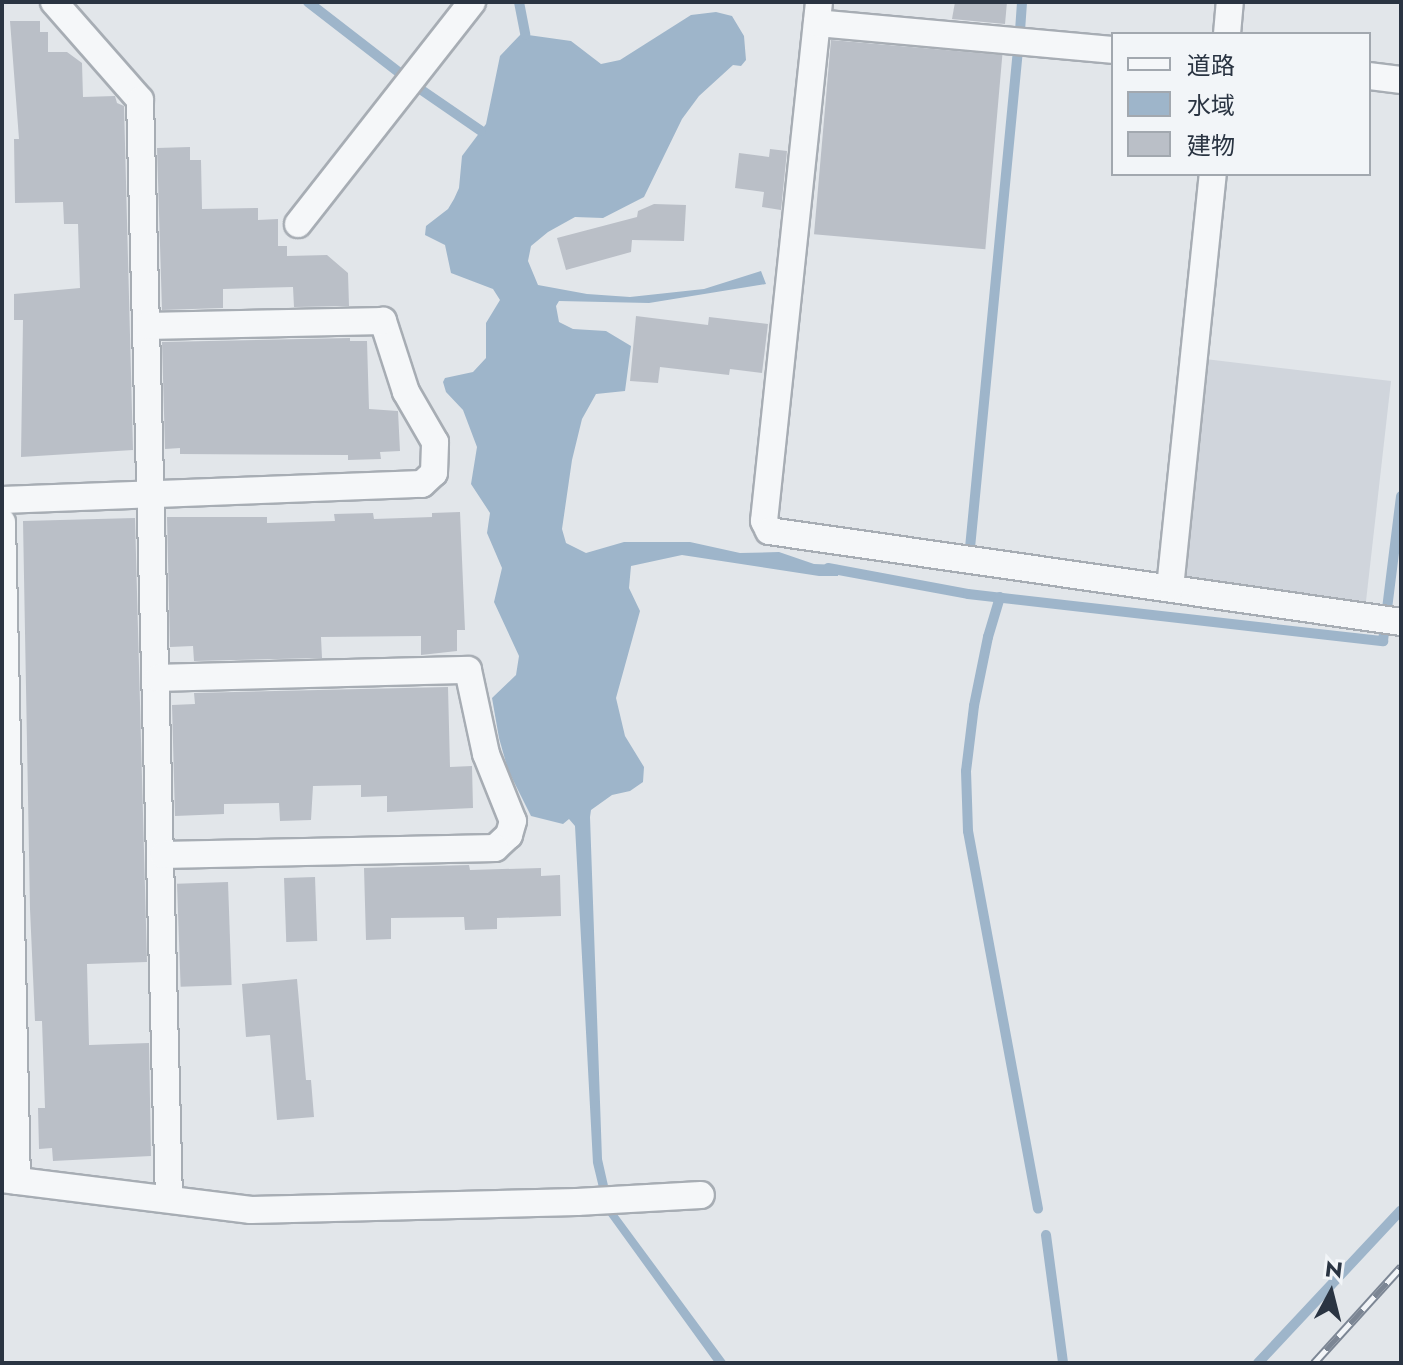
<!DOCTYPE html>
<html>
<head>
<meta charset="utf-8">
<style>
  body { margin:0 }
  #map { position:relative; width:1403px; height:1365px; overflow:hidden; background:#e2e6ea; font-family:Jost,"Noto Sans JP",sans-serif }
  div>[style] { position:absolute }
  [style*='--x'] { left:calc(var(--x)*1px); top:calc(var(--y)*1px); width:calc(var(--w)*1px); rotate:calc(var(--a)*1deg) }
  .built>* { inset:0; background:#d0d5dc }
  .water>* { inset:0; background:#9eb5ca }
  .stream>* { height:10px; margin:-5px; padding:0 5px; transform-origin:5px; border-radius:5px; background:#9eb5ca }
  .building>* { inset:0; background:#babfc7; transform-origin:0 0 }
  .roads { filter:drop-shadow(2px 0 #a7adb4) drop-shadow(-2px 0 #a7adb4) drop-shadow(0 2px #a7adb4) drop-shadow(0 -2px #a7adb4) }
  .minor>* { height:26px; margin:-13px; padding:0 13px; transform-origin:13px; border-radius:13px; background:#f5f7f9 }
  .rail>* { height:9px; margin-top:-4.5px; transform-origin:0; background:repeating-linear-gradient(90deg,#f2f5f8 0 18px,#7c8694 0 36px); box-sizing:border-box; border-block:2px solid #7c8694 }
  span { translate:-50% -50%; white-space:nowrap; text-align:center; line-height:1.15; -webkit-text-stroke:6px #f2f5f8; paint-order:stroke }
  .frame { position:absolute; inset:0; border:4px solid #2a3442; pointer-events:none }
  .legend { position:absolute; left:1111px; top:32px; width:260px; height:144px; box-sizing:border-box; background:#f2f5f8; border:2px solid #a2a8af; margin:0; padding:10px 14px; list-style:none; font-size:24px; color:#2a3442 }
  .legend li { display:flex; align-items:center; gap:16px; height:40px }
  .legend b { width:40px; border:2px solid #a2a8af }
  .north { position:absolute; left:1291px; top:1253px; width:80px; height:80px; -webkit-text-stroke:6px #f2f5f8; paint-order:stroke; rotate:7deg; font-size:22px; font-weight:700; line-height:32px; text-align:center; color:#2a3442 }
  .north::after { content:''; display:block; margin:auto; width:28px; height:36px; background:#2a3442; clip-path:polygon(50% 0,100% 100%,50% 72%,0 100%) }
</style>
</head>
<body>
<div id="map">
  <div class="built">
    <div style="clip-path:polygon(1205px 359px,1391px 381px,1365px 610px,1187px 583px,1178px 568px)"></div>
  </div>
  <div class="water">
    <div style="clip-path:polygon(716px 12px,732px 16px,744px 36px,746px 60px,741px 66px,733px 65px,699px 96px,682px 119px,644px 197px,603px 218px,575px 217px,548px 232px,531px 246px,528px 261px,538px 285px,587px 294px,630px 297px,704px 289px,761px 271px,766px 284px,649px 303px,559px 301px,556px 306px,559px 322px,573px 329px,606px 331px,631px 346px,625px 391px,596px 394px,582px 419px,572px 460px,562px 529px,566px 543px,586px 553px,624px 542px,690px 542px,740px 553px,779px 552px,814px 564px,839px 565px,838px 576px,819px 576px,682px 555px,631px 566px,629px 588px,640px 611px,616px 698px,625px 736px,644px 767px,643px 782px,630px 791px,612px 795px,591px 810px,590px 817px,602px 1159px,609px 1190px,617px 1214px,727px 1363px,715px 1363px,605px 1211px,600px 1192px,593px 1163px,575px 826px,569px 819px,563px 824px,531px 816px,508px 770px,499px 738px,492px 698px,516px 675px,519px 656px,494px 602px,502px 568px,487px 533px,490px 513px,471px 484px,477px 447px,463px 410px,446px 392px,443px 382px,445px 378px,473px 372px,486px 358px,486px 323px,500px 300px,493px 289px,451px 273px,445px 245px,425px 235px,426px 226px,448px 209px,454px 199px,459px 188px,462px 156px,486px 124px,500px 56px,521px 34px,571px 41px,601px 64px,620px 60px,691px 15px)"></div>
  </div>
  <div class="stream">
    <div style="--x:308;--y:2;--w:116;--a:37.7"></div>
    <div style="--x:519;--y:2;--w:33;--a:79"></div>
    <div style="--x:1020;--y:31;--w:29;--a:-86"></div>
    <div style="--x:420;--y:89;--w:74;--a:34.5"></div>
    <div style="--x:970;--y:548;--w:497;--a:-84.5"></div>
    <div style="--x:828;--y:568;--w:142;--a:10.5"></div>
    <div style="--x:968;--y:594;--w:418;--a:6.5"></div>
    <div style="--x:1383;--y:641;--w:146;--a:-82.9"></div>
    <div style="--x:1000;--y:597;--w:42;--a:106.7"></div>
    <div style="--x:988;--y:637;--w:70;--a:101.5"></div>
    <div style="--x:974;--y:706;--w:65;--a:97"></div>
    <div style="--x:966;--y:771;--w:60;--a:88.1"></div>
    <div style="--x:968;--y:831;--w:384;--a:79.5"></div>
    <div style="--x:1046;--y:1235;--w:129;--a:82.4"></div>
    <div style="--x:1258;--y:1363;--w:209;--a:-46.9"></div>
  </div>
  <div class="building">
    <div style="clip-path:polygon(955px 2px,1007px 2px,1005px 24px,952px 19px)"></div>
    <div style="clip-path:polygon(10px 21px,40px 21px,40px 32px,48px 32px,48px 52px,67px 52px,82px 63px,83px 97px,115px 96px,117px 103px,124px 106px,133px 450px,21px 457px,23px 320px,14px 320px,14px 294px,80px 288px,78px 224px,64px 224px,63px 202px,15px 203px,14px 139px,19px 139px)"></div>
    <div style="left:831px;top:40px;width:172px;height:195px;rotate:5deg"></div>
    <div style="clip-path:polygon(190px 147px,190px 160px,201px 160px,202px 209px,258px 208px,258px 220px,278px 219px,278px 246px,287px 246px,287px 256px,327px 255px,348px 273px,349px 306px,294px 307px,293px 287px,223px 289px,223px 308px,162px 310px,157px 148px)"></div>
    <div style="clip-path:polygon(770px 149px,787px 151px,781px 210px,762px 207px,764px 192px,735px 188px,739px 153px,769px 157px)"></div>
    <div style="clip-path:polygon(654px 204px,686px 205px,684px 241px,632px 240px,631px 252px,566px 270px,557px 238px,637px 217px,638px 211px)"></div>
    <div style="clip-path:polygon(636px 316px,708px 325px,709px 317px,768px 324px,762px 373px,730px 369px,729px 375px,660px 367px,658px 383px,630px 381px)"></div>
    <div style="clip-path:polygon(350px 338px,350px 341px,367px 341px,369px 409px,398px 411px,400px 451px,380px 452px,381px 459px,348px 460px,348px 455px,180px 454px,180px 448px,165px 449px,162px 342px)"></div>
    <div style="clip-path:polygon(460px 512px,465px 630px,457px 630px,457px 651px,421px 655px,421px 636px,321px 637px,322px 658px,194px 661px,193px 646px,170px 647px,167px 517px,267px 517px,267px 523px,335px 521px,334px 514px,373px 513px,374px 519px,432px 517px,432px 513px)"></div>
    <div style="clip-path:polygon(135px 518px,147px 962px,87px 964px,89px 1045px,149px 1043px,151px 1156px,53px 1161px,52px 1148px,39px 1149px,38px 1108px,45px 1108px,42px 1021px,35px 1021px,30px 909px,23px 521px)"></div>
    <div style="clip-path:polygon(448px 687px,450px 767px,472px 766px,473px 808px,387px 812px,387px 796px,361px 797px,361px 785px,313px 786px,311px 820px,280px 821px,279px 803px,224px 804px,224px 814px,175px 816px,172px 705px,195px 704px,194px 693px)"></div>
    <div style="clip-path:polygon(469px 865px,470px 870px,541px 868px,541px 876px,560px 875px,561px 916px,497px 918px,497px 929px,465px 930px,464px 917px,391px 918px,391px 939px,366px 940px,364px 868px)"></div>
    <div style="left:315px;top:877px;width:64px;height:31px;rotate:88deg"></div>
    <div style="left:228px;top:882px;width:103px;height:51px;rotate:88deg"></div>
    <div style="clip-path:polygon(297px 979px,306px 1080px,311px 1080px,314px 1117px,277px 1120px,270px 1035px,246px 1037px,242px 984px)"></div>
  </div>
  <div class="roads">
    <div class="minor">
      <div style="--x:54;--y:2;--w:130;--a:48.7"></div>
      <div style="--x:140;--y:100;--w:1099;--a:88.49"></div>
      <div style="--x:819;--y:2;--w:522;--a:96.05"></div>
      <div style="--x:764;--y:521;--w:11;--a:63"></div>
      <div style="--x:769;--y:531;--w:639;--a:8.19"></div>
      <div style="--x:817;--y:23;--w:297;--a:5.2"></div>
      <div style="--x:1227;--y:34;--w:32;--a:-85"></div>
      <div style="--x:1369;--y:76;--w:32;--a:7"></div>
      <div style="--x:298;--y:224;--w:282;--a:-51.9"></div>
      <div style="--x:2;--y:500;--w:420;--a:-2.2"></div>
      <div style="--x:422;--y:484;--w:16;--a:-43"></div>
      <div style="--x:434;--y:473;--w:31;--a:-88"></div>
      <div style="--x:435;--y:442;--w:58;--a:-120.1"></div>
      <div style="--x:406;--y:392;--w:75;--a:-107.9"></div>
      <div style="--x:383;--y:321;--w:236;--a:178.8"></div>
      <div style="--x:2;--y:522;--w:659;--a:88.7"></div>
      <div style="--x:1170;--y:588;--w:416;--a:-84.1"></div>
      <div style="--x:158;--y:678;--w:310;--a:-1.5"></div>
      <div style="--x:468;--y:670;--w:86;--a:77.9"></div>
      <div style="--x:486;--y:754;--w:72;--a:68.1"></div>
      <div style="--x:513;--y:821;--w:15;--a:106"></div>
      <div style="--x:509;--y:835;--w:19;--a:137"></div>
      <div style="--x:495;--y:848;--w:332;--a:178.8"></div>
      <div style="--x:2;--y:1179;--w:251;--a:7.1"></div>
      <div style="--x:251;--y:1210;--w:326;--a:-1.4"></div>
      <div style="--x:577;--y:1202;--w:124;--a:-3.2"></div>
    </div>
  </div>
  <div class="rail">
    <div style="--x:1314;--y:1363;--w:130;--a:-47.8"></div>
  </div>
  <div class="frame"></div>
  <ul class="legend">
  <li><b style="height:10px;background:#f5f7f9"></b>道路</li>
  <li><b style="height:22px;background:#9eb5ca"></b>水域</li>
  <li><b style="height:22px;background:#babfc7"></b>建物</li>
  </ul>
  <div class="north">N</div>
</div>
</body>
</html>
